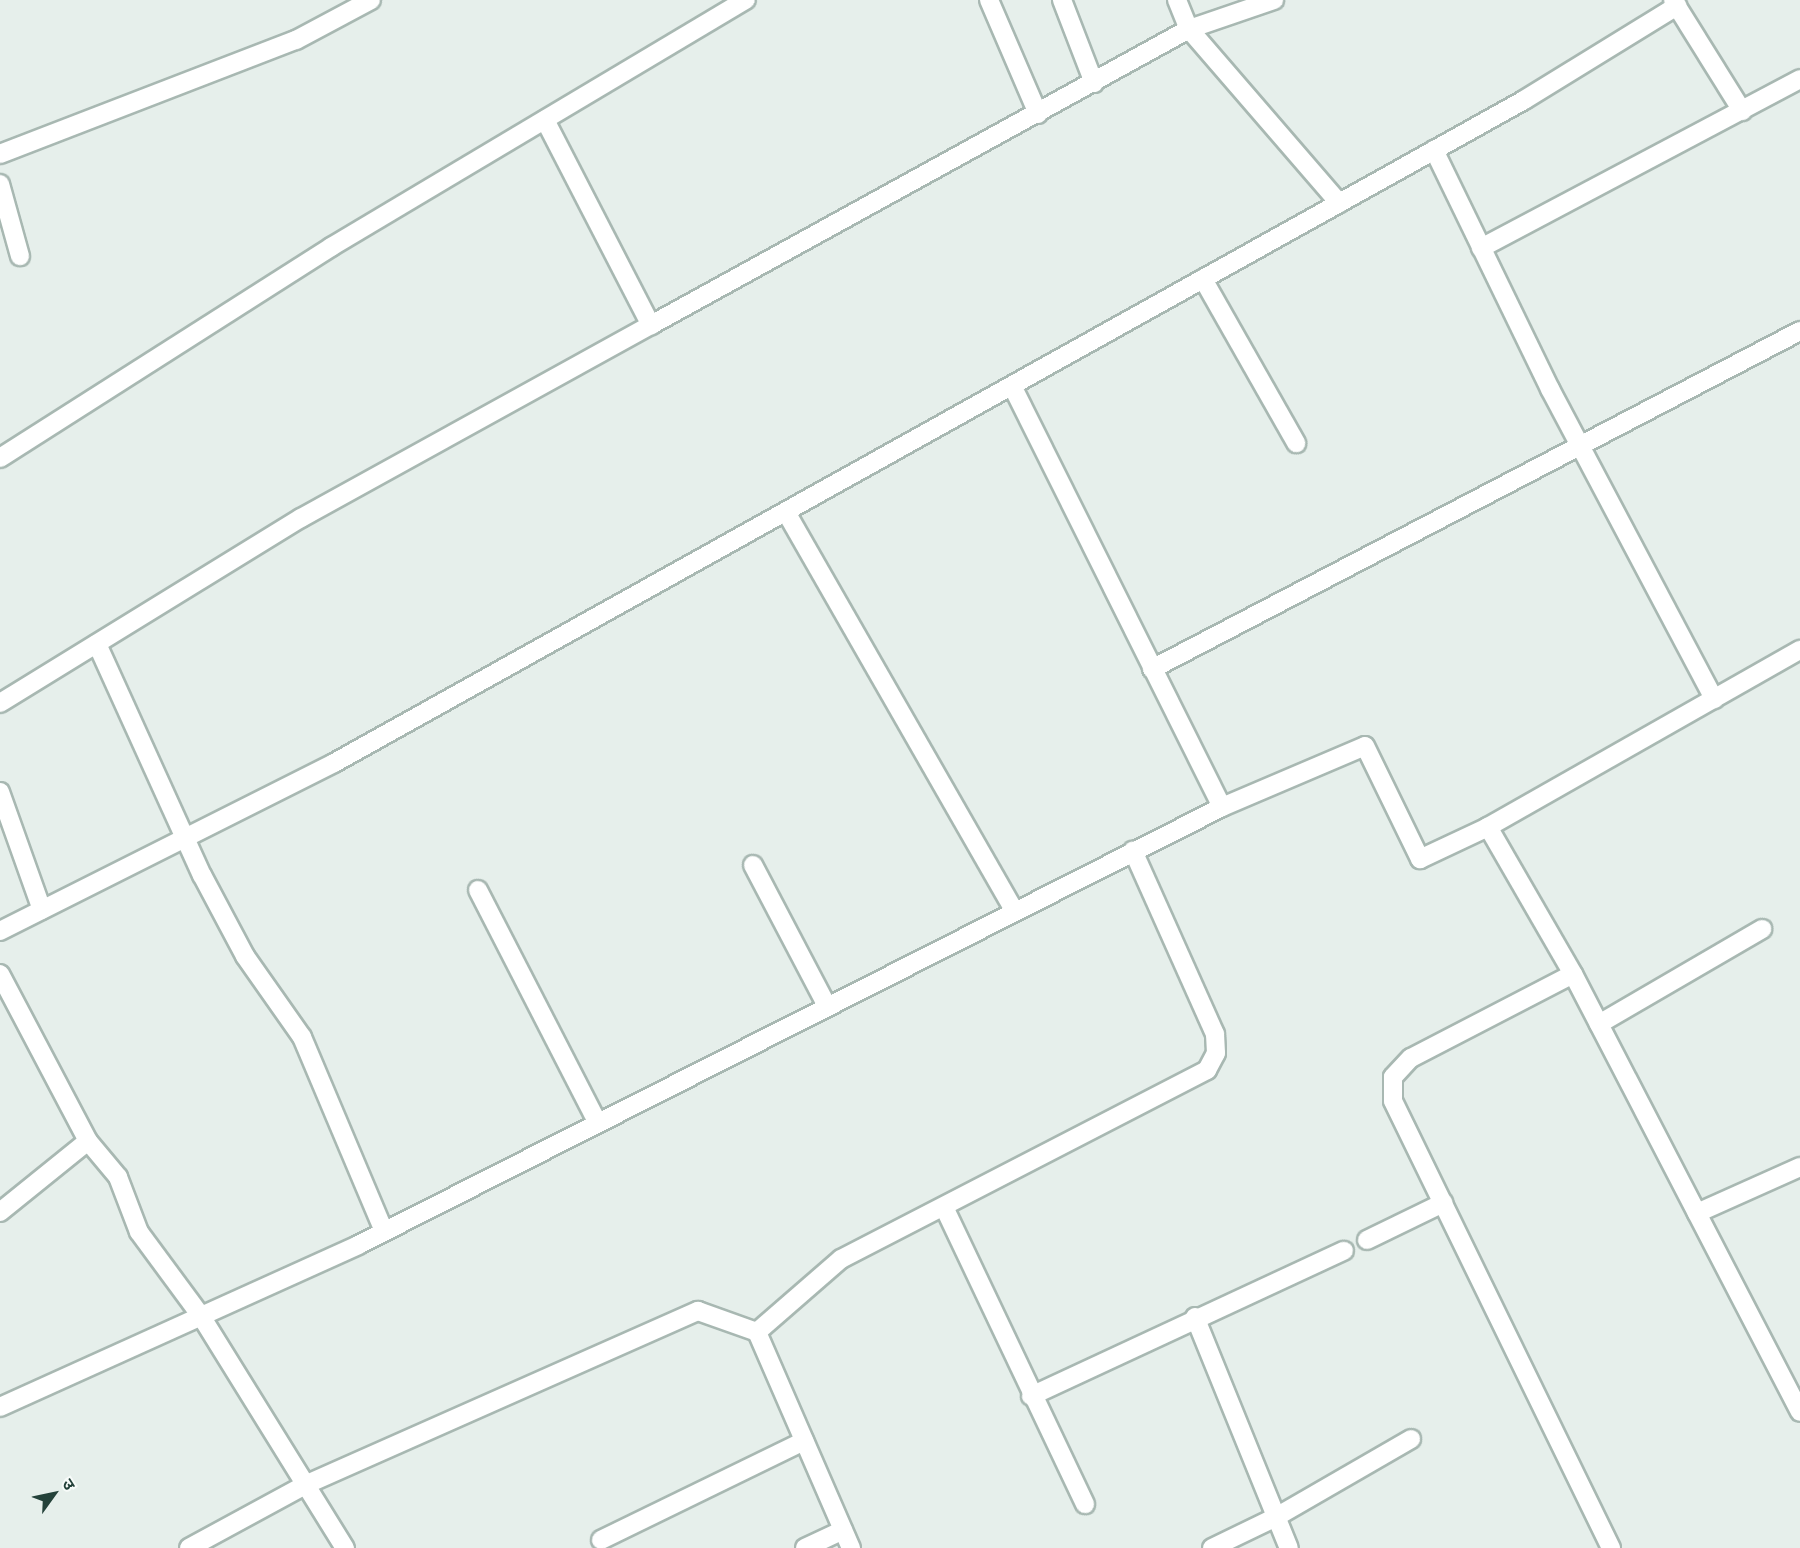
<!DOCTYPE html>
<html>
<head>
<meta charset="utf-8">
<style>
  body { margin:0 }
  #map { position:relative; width:1800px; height:1548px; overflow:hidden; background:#e6efeb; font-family:Commissioner,"Noto Sans Devanagari",sans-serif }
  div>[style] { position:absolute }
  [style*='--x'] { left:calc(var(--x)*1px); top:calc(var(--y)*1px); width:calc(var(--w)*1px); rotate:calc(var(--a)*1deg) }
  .roads { filter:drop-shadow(2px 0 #a8b8b2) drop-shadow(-2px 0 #a8b8b2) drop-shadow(0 2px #a8b8b2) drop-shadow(0 -2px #a8b8b2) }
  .street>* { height:18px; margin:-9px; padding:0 9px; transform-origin:9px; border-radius:9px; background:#fff }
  span { translate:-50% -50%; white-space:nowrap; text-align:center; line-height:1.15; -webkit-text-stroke:5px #f7fbf9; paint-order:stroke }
  .north { position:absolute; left:24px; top:1464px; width:60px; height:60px; -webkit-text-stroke:4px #f7fbf9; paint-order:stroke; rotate:57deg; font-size:16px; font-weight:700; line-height:24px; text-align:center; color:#24423a }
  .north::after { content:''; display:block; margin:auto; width:21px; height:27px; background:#24423a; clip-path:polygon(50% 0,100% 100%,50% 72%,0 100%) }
</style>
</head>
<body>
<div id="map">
  <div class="roads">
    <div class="street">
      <div style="--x:989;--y:0;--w:124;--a:66.7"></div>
      <div style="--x:1062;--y:0;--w:89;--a:68.9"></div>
      <div style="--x:1177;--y:0;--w:31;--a:68"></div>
      <div style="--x:1189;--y:29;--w:230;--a:49.2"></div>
      <div style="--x:1673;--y:0;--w:131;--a:58.1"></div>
      <div style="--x:545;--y:120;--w:231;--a:62.7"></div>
      <div style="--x:1434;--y:150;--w:266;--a:64.1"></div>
      <div style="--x:1550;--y:389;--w:351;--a:62.1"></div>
      <div style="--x:0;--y:154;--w:317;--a:-21.1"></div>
      <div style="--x:296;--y:40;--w:85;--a:-28.1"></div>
      <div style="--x:0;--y:184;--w:75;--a:74.5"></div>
      <div style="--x:1481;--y:248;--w:361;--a:-27.9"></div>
      <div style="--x:1203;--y:279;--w:189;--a:60.4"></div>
      <div style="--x:0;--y:458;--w:393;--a:-32.5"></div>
      <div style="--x:331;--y:247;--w:483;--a:-30.8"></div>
      <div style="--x:786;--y:512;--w:459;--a:60.2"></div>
      <div style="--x:97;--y:644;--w:254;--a:65.6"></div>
      <div style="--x:202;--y:875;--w:92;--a:62"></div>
      <div style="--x:245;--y:956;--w:99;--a:54.9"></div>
      <div style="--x:302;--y:1037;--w:211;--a:67.1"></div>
      <div style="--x:1152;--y:669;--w:731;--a:-27.55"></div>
      <div style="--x:0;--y:703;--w:353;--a:-31.6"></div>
      <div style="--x:301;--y:518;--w:400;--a:-28.9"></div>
      <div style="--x:651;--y:325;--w:614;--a:-28.82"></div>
      <div style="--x:1189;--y:29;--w:90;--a:-18.8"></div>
      <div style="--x:0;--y:792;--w:125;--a:70.4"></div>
      <div style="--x:1222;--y:807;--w:155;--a:-23.1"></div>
      <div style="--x:1365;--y:746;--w:126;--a:64"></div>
      <div style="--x:1420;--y:859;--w:75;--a:-25.2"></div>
      <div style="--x:753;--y:865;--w:157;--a:62.3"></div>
      <div style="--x:478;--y:890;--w:259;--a:62.8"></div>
      <div style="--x:0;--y:931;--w:374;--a:-26.7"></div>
      <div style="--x:334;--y:763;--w:1362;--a:-29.12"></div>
      <div style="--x:1524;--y:100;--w:180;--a:-31.6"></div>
      <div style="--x:0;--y:974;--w:189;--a:62.2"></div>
      <div style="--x:88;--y:1141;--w:47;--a:50.2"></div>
      <div style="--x:118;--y:1177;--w:59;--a:69.1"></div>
      <div style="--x:139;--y:1232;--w:104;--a:53.6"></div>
      <div style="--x:201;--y:1316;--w:273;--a:58.2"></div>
      <div style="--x:1573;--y:974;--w:170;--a:-120"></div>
      <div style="--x:1488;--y:827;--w:359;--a:-29.6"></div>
      <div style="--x:1599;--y:1024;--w:189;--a:-30.2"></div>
      <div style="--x:944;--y:1207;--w:329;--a:64.6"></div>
      <div style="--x:0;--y:1212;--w:113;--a:-38.9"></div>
      <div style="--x:1697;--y:1213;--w:113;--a:-24.1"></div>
      <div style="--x:1367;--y:1240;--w:85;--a:-26"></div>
      <div style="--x:1195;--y:1317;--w:249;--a:67.9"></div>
      <div style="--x:757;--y:1332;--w:111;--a:-41"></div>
      <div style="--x:841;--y:1259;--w:412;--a:-27.3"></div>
      <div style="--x:1207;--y:1070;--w:19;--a:-62"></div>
      <div style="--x:1216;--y:1053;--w:19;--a:-93"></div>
      <div style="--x:1215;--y:1034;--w:201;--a:-114.1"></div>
      <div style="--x:1031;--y:1396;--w:345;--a:-24.9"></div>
      <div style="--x:0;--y:1407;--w:393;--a:-24.3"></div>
      <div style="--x:358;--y:1245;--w:969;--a:-26.88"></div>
      <div style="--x:1222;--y:807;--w:470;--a:-116.5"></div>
      <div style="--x:601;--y:1540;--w:226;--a:-26"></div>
      <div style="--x:189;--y:1548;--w:132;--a:-28.5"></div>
      <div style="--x:305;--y:1485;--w:430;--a:-23.9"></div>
      <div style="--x:698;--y:1311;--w:63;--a:19.6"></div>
      <div style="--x:757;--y:1332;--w:236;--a:66.5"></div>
      <div style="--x:805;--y:1548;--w:42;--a:-25.3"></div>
      <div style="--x:1212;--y:1548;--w:71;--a:-25.8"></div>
      <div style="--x:1276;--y:1517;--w:156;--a:-30"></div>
      <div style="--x:1611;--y:1548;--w:497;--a:-116"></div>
      <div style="--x:1393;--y:1101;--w:24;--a:-90"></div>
      <div style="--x:1393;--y:1077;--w:26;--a:-47"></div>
      <div style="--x:1411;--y:1058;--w:182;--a:-27.4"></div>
      <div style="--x:1573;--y:974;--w:493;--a:62.6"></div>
    </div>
  </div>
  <div class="north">उ</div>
</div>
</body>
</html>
